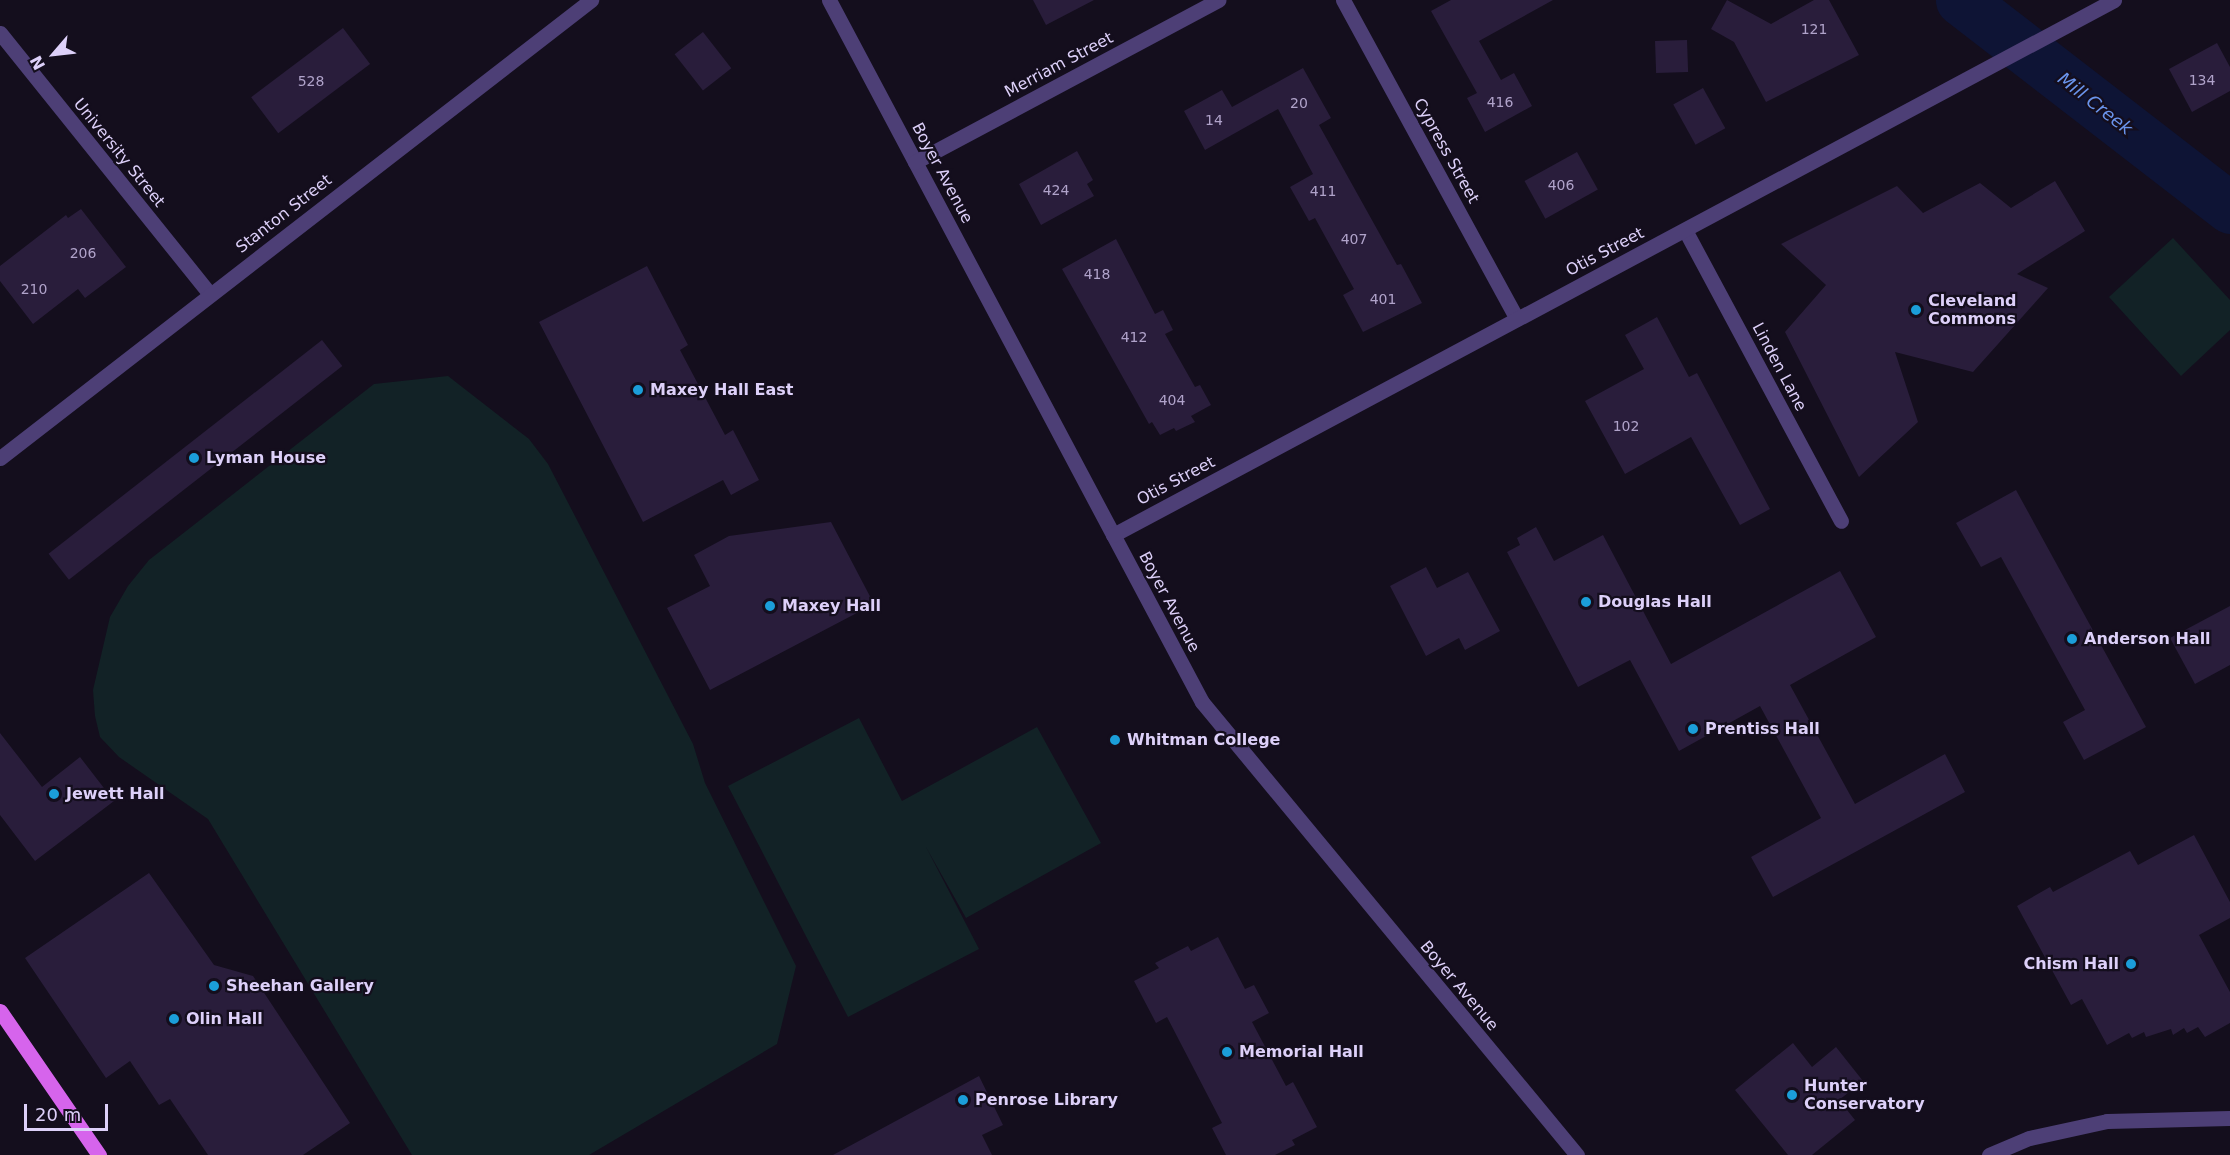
<!DOCTYPE html>
<html>
<head>
<meta charset="utf-8">
<style>
  body { margin:0 }
  #map { position:relative; width:2230px; height:1155px; overflow:hidden; background:#140e1d; font-family:"DejaVu Sans",sans-serif }
  div>[style] { position:absolute }
  [style*='--x'] { left:calc(var(--x)*1px); top:calc(var(--y)*1px); width:calc(var(--w)*1px); rotate:calc(var(--a)*1deg) }
  .green>* { inset:0; background:#122226 }
  .river>* { height:51px; margin:-25.5px; padding:0 25.5px; transform-origin:25.5px; border-radius:25.5px; background:#0e1435 }
  .building>* { inset:0; background:#291d3b; transform-origin:0 0 }
  .minor>* { height:15px; margin:-7.5px; padding:0 7.5px; transform-origin:7.5px; border-radius:7.5px; background:#4d3f76 }
  .major>* { height:15px; margin:-7.5px; padding:0 7.5px; transform-origin:7.5px; border-radius:7.5px; background:#d664ec }
  .dots>* { width:16px; height:16px; translate:-50% -50%; box-sizing:border-box; border:3px solid #140e1d; border-radius:50% }
  span { translate:-50% -50%; white-space:nowrap; text-align:center; line-height:1.15; -webkit-text-stroke:4.5px #140e1d; paint-order:stroke }
  .number-label { font-size:14px; color:#b0a3ca }
  .number-label span { -webkit-text-stroke-width:0 }
  .street-label { font-size:16px; color:#ddd0f9 }
  .poi-label { font-size:16px; color:#ddd0f9; font-weight:700 }
  .left { translate:0 -50%; text-align:left }
  .right { translate:-100% -50%; text-align:right }
  .water-label { font-size:18px; color:#6a94ec; font-style:italic }
  .north { position:absolute; left:24px; top:24px; width:60px; height:60px; -webkit-text-stroke:4px #140e1d; paint-order:stroke; rotate:242deg; font-size:16px; font-weight:700; line-height:24px; text-align:center; color:#ddd0f9 }
  .north::after { content:''; display:block; margin:auto; width:21px; height:27px; background:#ddd0f9; clip-path:polygon(50% 0,100% 100%,50% 72%,0 100%) }
  .scale { position:absolute; left:24px; top:1104px; width:84px; height:27px; box-sizing:border-box; border:3px solid #ddd0f9; border-top:0; padding-left:8px; font-size:18px; line-height:21px; white-space:nowrap; color:#ddd0f9; -webkit-text-stroke:4px #140e1d; paint-order:stroke }
</style>
</head>
<body>
<div id="map">
  <div class="green">
    <div style="clip-path:polygon(2173px 238px,2230px 300px,2230px 330px,2181px 376px,2109px 297px)"></div>
    <div style="clip-path:polygon(448px 376px,529px 439px,548px 464px,693px 744px,705px 783px,796px 966px,777px 1044px,589px 1155px,412px 1155px,208px 819px,119px 757px,100px 737px,95px 716px,93px 690px,110px 617px,128px 586px,149px 560px,374px 384px)"></div>
    <div style="clip-path:polygon(859px 718px,902px 801px,1037px 727px,1101px 843px,966px 918px,926px 847px,979px 949px,848px 1017px,728px 786px)"></div>
  </div>
  <div class="river">
    <div style="--x:1961;--y:0;--w:340;--a:37.7"></div>
  </div>
  <div class="building">
    <div style="clip-path:polygon(1033px 0,1094px 0,1046px 25px)"></div>
    <div style="clip-path:polygon(1451px 0,1553px 0,1479px 41px,1501px 80px,1514px 73px,1532px 106px,1485px 132px,1467px 98px,1477px 93px,1431px 11px)"></div>
    <div style="clip-path:polygon(1727px 0,1771px 24px,1814px 0,1829px 0,1859px 55px,1766px 102px,1734px 42px,1711px 29px)"></div>
    <div style="left:343px;top:28px;width:45px;height:115px;rotate:53deg"></div>
    <div style="left:703px;top:32px;width:46px;height:36px;rotate:52deg"></div>
    <div style="left:1687px;top:40px;width:32px;height:32px;rotate:88deg"></div>
    <div style="clip-path:polygon(2217px 43px,2230px 67px,2230px 91px,2192px 112px,2169px 69px)"></div>
    <div style="clip-path:polygon(1303px 68px,1331px 118px,1319px 125px,1397px 265px,1401px 264px,1422px 303px,1363px 332px,1343px 295px,1354px 289px,1315px 218px,1309px 221px,1290px 187px,1313px 174px,1278px 109px,1205px 150px,1184px 111px,1222px 90px,1232px 107px)"></div>
    <div style="left:1703px;top:88px;width:46px;height:34px;rotate:61deg"></div>
    <div style="clip-path:polygon(1077px 151px,1093px 180px,1087px 184px,1094px 196px,1041px 225px,1019px 184px)"></div>
    <div style="left:1577px;top:152px;width:43px;height:60px;rotate:61deg"></div>
    <div style="clip-path:polygon(2055px 181px,2085px 231px,2017px 274px,2048px 288px,1973px 372px,1895px 352px,1918px 422px,1859px 477px,1785px 332px,1826px 285px,1781px 244px,1897px 186px,1923px 213px,1980px 183px,2011px 208px)"></div>
    <div style="clip-path:polygon(81px 209px,126px 267px,85px 298px,78px 289px,33px 324px,0 281px,0 266px,66px 215px,68px 218px)"></div>
    <div style="clip-path:polygon(1116px 239px,1155px 314px,1163px 310px,1173px 330px,1165px 334px,1195px 387px,1200px 385px,1211px 405px,1191px 416px,1195px 422px,1176px 431px,1174px 428px,1160px 435px,1152px 422px,1149px 424px,1062px 269px)"></div>
    <div style="clip-path:polygon(647px 266px,688px 345px,680px 350px,725px 435px,733px 430px,759px 480px,731px 495px,723px 480px,643px 522px,539px 322px)"></div>
    <div style="clip-path:polygon(1657px 317px,1689px 377px,1697px 373px,1770px 509px,1740px 525px,1691px 437px,1625px 474px,1585px 401px,1644px 369px,1625px 335px)"></div>
    <div style="left:322px;top:340px;width:33px;height:347px;rotate:52deg"></div>
    <div style="clip-path:polygon(2016px 490px,2146px 727px,2084px 760px,2063px 722px,2085px 710px,2001px 557px,1981px 567px,1956px 523px)"></div>
    <div style="clip-path:polygon(831px 522px,874px 604px,710px 690px,667px 608px,710px 586px,694px 555px,729px 536px)"></div>
    <div style="clip-path:polygon(1536px 527px,1554px 561px,1603px 535px,1671px 664px,1840px 571px,1876px 637px,1790px 685px,1855px 804px,1945px 754px,1965px 792px,1773px 897px,1751px 857px,1821px 818px,1760px 706px,1679px 751px,1630px 660px,1578px 687px,1507px 552px,1520px 545px,1517px 538px)"></div>
    <div style="clip-path:polygon(1426px 567px,1437px 588px,1468px 572px,1500px 631px,1465px 650px,1459px 638px,1426px 656px,1390px 586px)"></div>
    <div style="clip-path:polygon(2230px 606px,2230px 665px,2195px 684px,2170px 638px)"></div>
    <div style="clip-path:polygon(0 733px,42px 787px,80px 757px,114px 801px,35px 861px,0 815px)"></div>
    <div style="clip-path:polygon(2194px 835px,2230px 902px,2230px 918px,2199px 935px,2230px 992px,2230px 1023px,2205px 1037px,2198px 1027px,2187px 1033px,2184px 1028px,2173px 1035px,2171px 1029px,2146px 1037px,2144px 1032px,2132px 1038px,2129px 1033px,2107px 1045px,2082px 999px,2071px 1005px,2017px 906px,2050px 887px,2053px 892px,2130px 851px,2138px 865px)"></div>
    <div style="clip-path:polygon(149px 873px,214px 965px,253px 976px,350px 1123px,303px 1155px,208px 1155px,170px 1099px,159px 1105px,130px 1061px,106px 1078px,25px 958px)"></div>
    <div style="clip-path:polygon(1218px 937px,1245px 989px,1254px 985px,1269px 1013px,1252px 1022px,1286px 1086px,1293px 1082px,1317px 1127px,1292px 1140px,1295px 1145px,1275px 1155px,1226px 1155px,1212px 1128px,1222px 1123px,1167px 1017px,1156px 1023px,1134px 981px,1159px 968px,1155px 963px,1188px 946px,1191px 951px)"></div>
    <div style="clip-path:polygon(1793px 1043px,1812px 1067px,1836px 1047px,1863px 1081px,1839px 1100px,1855px 1120px,1812px 1155px,1788px 1155px,1735px 1090px)"></div>
    <div style="clip-path:polygon(979px 1076px,1003px 1125px,982px 1135px,992px 1155px,833px 1155px)"></div>
  </div>
  <div class="minor">
    <div style="--x:829;--y:0;--w:795;--a:62.02"></div>
    <div style="--x:1202;--y:702;--w:588;--a:50.38"></div>
    <div style="--x:1343;--y:0;--w:363;--a:61.4"></div>
    <div style="--x:0;--y:33;--w:335;--a:51.2"></div>
    <div style="--x:915;--y:162;--w:344;--a:-28.1"></div>
    <div style="--x:1685;--y:230;--w:330;--a:61.8"></div>
    <div style="--x:0;--y:458;--w:748;--a:-37.77"></div>
    <div style="--x:1113;--y:535;--w:1135;--a:-28.12"></div>
    <div style="--x:1989;--y:1155;--w:43;--a:-23"></div>
    <div style="--x:2029;--y:1138;--w:80;--a:-12.3"></div>
    <div style="--x:2107;--y:1121;--w:123;--a:-1.4"></div>
  </div>
  <div class="major">
    <div style="--x:0;--y:1011;--w:175;--a:55.5"></div>
  </div>
  <div class="dots">
    <div style="left:1916px;top:310px;background:#1b9ed9"></div>
    <div style="left:638px;top:390px;background:#1b9ed9"></div>
    <div style="left:194px;top:458px;background:#1b9ed9"></div>
    <div style="left:1586px;top:602px;background:#1b9ed9"></div>
    <div style="left:770px;top:606px;background:#1b9ed9"></div>
    <div style="left:2072px;top:639px;background:#1b9ed9"></div>
    <div style="left:1693px;top:729px;background:#1b9ed9"></div>
    <div style="left:1115px;top:740px;background:#1b9ed9"></div>
    <div style="left:54px;top:794px;background:#1b9ed9"></div>
    <div style="left:2131px;top:964px;background:#1b9ed9"></div>
    <div style="left:214px;top:986px;background:#1b9ed9"></div>
    <div style="left:174px;top:1019px;background:#1b9ed9"></div>
    <div style="left:1227px;top:1052px;background:#1b9ed9"></div>
    <div style="left:1792px;top:1095px;background:#1b9ed9"></div>
    <div style="left:963px;top:1100px;background:#1b9ed9"></div>
  </div>
  <div class="number-label">
    <span style="left:1814px;top:29px">121</span>
    <span style="left:2202px;top:80px">134</span>
    <span style="left:311px;top:81px">528</span>
    <span style="left:1500px;top:102px">416</span>
    <span style="left:1299px;top:103px">20</span>
    <span style="left:1214px;top:120px">14</span>
    <span style="left:1561px;top:185px">406</span>
    <span style="left:1056px;top:190px">424</span>
    <span style="left:1323px;top:191px">411</span>
    <span style="left:1354px;top:239px">407</span>
    <span style="left:83px;top:253px">206</span>
    <span style="left:1097px;top:274px">418</span>
    <span style="left:34px;top:289px">210</span>
    <span style="left:1383px;top:299px">401</span>
    <span style="left:1134px;top:337px">412</span>
    <span style="left:1172px;top:400px">404</span>
    <span style="left:1626px;top:426px">102</span>
  </div>
  <div class="street-label">
    <span style="left:1059px;top:65px;rotate:-28deg">Merriam Street</span>
    <span style="left:1446px;top:151px;rotate:61deg">Cypress Street</span>
    <span style="left:119px;top:153px;rotate:51deg">University Street</span>
    <span style="left:942px;top:173px;rotate:62deg">Boyer Avenue</span>
    <span style="left:284px;top:214px;rotate:-38deg">Stanton Street</span>
    <span style="left:1605px;top:252px;rotate:-28deg">Otis Street</span>
    <span style="left:1779px;top:367px;rotate:62deg">Linden Lane</span>
    <span style="left:1176px;top:481px;rotate:-28deg">Otis Street</span>
    <span style="left:1169px;top:602px;rotate:62deg">Boyer Avenue</span>
    <span style="left:1459px;top:986px;rotate:50deg">Boyer Avenue</span>
  </div>
  <div class="poi-label">
    <span class="left" style="left:1928px;top:310px">Cleveland<br>Commons</span>
    <span class="left" style="left:650px;top:390px">Maxey Hall East</span>
    <span class="left" style="left:206px;top:458px">Lyman House</span>
    <span class="left" style="left:1598px;top:602px">Douglas Hall</span>
    <span class="left" style="left:782px;top:606px">Maxey Hall</span>
    <span class="left" style="left:2084px;top:639px">Anderson Hall</span>
    <span class="left" style="left:1705px;top:729px">Prentiss Hall</span>
    <span class="left" style="left:1127px;top:740px">Whitman College</span>
    <span class="left" style="left:66px;top:794px">Jewett Hall</span>
    <span class="right" style="left:2119px;top:964px">Chism Hall</span>
    <span class="left" style="left:226px;top:986px">Sheehan Gallery</span>
    <span class="left" style="left:186px;top:1019px">Olin Hall</span>
    <span class="left" style="left:1239px;top:1052px">Memorial Hall</span>
    <span class="left" style="left:1804px;top:1095px">Hunter<br>Conservatory</span>
    <span class="left" style="left:975px;top:1100px">Penrose Library</span>
  </div>
  <div class="water-label">
    <span style="left:2095px;top:104px;rotate:38deg">Mill Creek</span>
  </div>
  <div class="north">N</div>
  <div class="scale">20 m</div>
</div>
</body>
</html>
